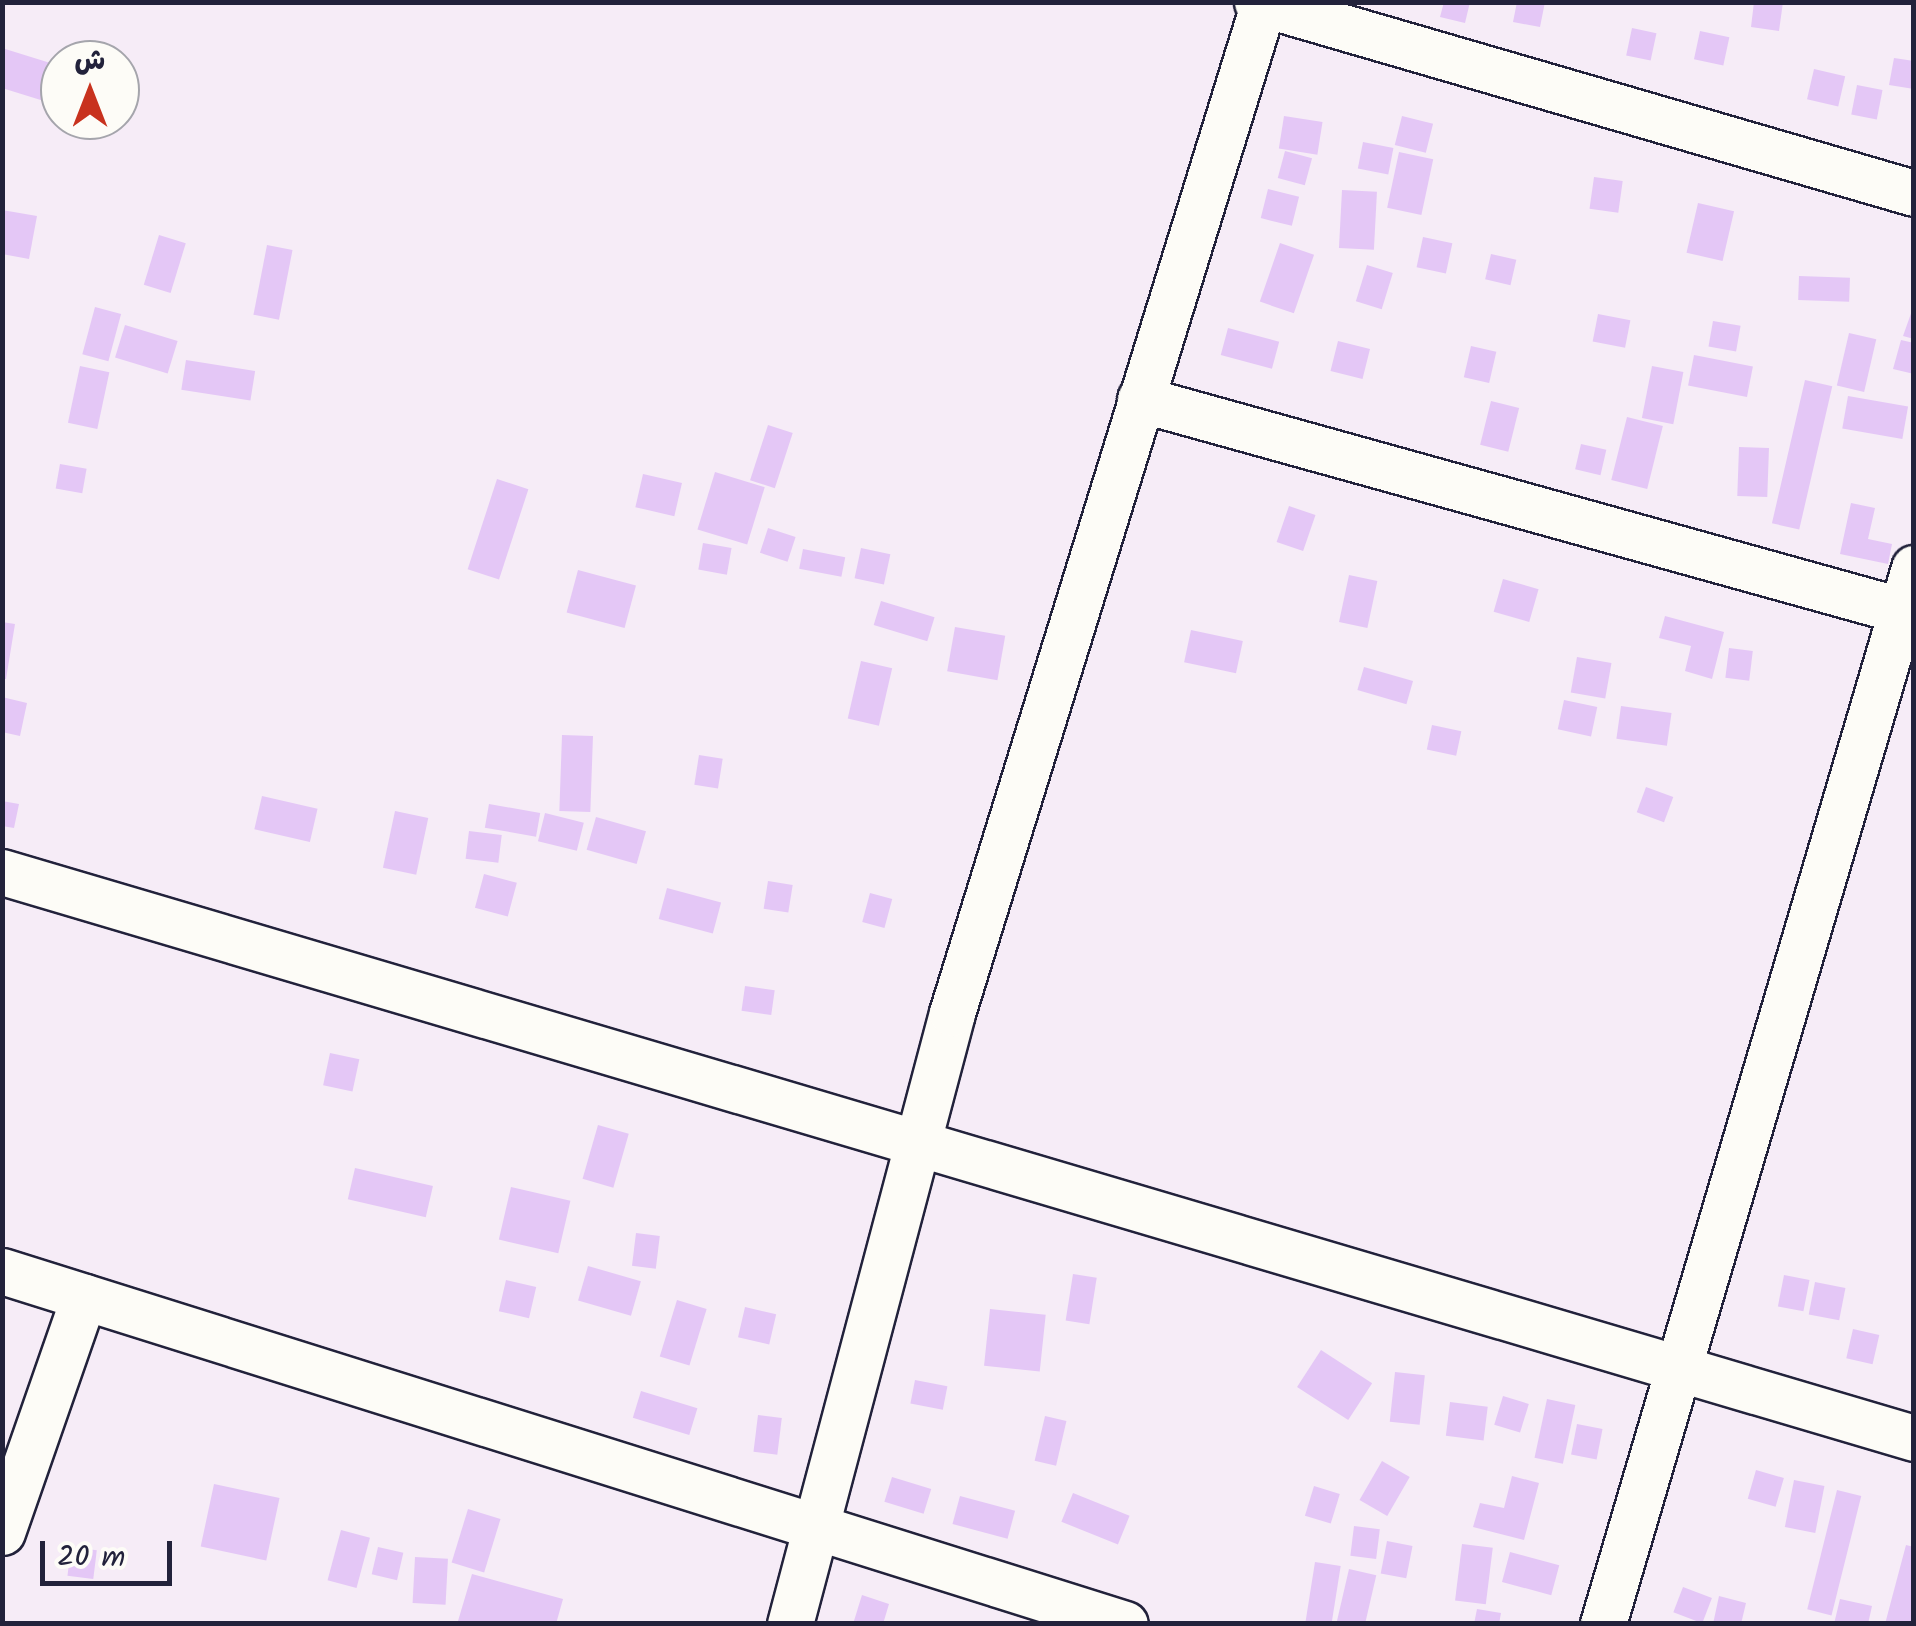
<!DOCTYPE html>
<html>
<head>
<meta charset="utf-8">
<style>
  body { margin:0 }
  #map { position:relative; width:1916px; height:1626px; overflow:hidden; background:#f6ecf7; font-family:Kalam,"Playpen Sans Arabic",sans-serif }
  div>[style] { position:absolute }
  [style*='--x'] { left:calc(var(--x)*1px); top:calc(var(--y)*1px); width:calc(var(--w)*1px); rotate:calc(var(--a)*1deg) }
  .building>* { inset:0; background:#e4c7f6; transform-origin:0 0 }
  .roads { filter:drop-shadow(2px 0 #22223b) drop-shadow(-2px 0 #22223b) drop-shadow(0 2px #22223b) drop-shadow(0 -2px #22223b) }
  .minor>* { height:45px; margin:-22.5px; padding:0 22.5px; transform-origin:22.5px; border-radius:22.5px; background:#fdfcf7 }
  span { translate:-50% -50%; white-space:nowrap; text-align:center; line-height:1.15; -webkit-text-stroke:9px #fdfcf7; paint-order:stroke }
  .frame { position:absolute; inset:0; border:5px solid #22223b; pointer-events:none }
  .north { position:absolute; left:40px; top:40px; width:100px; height:100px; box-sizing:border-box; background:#fdfcf7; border:2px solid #a5a5ac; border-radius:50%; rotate:0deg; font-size:28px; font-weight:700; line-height:40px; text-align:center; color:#22223b }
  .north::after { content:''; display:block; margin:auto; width:35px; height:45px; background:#c8321e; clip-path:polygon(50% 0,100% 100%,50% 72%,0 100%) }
  .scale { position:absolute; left:40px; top:1541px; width:132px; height:45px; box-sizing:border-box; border:5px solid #22223b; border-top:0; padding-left:12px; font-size:30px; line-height:35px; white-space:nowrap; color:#22223b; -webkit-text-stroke:8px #fdfcf7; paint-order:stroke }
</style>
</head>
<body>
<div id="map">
  <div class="building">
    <div style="clip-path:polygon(1444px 2px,1470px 2px,1465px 23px,1440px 17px)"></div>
    <div style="clip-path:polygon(1517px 2px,1545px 2px,1540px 27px,1513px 22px)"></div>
    <div style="clip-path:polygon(1754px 2px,1783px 2px,1779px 31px,1751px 27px)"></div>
    <div style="left:1632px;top:28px;width:25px;height:28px;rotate:12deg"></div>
    <div style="left:1700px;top:31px;width:30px;height:29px;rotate:12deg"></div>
    <div style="clip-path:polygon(2px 48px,60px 66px,60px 106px,2px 88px)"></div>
    <div style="clip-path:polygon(1894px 58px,1914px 61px,1914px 89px,1889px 85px)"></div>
    <div style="left:1814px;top:69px;width:32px;height:31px;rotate:13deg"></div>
    <div style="left:1857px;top:85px;width:26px;height:30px;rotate:11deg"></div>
    <div style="left:1284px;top:116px;width:39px;height:33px;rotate:9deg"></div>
    <div style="left:1402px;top:116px;width:32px;height:30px;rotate:14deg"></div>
    <div style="left:1363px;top:142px;width:31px;height:27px;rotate:11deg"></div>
    <div style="left:1285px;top:151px;width:28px;height:28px;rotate:15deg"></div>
    <div style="left:1399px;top:152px;width:35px;height:57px;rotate:12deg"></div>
    <div style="left:1594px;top:177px;width:29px;height:32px;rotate:8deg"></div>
    <div style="left:1268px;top:189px;width:32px;height:30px;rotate:14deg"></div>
    <div style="left:1342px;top:190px;width:35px;height:58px;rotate:3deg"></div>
    <div style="left:1698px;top:203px;width:37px;height:51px;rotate:13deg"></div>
    <div style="clip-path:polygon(2px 210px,37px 216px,29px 259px,2px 254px)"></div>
    <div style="left:159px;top:235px;width:28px;height:52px;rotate:17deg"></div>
    <div style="left:1423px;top:237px;width:30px;height:31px;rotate:12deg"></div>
    <div style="left:1280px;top:243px;width:36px;height:62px;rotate:19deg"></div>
    <div style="left:267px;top:245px;width:26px;height:71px;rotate:11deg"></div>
    <div style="left:1491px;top:254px;width:26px;height:26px;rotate:13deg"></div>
    <div style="left:1367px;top:265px;width:27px;height:38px;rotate:17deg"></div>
    <div style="left:1799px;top:276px;width:51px;height:24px;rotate:2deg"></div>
    <div style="clip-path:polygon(1914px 305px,1914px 339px,1903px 336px)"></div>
    <div style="left:95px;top:307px;width:27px;height:49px;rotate:15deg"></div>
    <div style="left:1598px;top:314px;width:33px;height:28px;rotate:11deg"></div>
    <div style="left:1713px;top:321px;width:28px;height:26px;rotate:10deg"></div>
    <div style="left:125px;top:325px;width:55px;height:34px;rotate:17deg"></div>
    <div style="left:1228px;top:328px;width:53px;height:28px;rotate:15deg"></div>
    <div style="left:1849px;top:333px;width:28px;height:54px;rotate:13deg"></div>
    <div style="clip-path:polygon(1901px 340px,1914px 343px,1914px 374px,1893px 369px)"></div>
    <div style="left:1338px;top:341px;width:33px;height:31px;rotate:14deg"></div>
    <div style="left:1471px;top:346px;width:26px;height:32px;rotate:13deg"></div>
    <div style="left:1694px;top:355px;width:60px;height:31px;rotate:11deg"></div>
    <div style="left:186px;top:360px;width:70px;height:30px;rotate:9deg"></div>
    <div style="left:80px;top:366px;width:30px;height:58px;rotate:12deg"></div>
    <div style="left:1652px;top:366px;width:32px;height:53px;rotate:11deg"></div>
    <div style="left:1805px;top:380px;width:28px;height:147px;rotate:13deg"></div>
    <div style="left:1848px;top:396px;width:61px;height:33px;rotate:10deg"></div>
    <div style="left:1491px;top:401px;width:29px;height:45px;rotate:14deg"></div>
    <div style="left:1627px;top:417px;width:37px;height:65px;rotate:14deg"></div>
    <div style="left:768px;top:425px;width:26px;height:58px;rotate:18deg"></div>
    <div style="left:1581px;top:444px;width:26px;height:26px;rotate:13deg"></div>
    <div style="left:1739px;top:447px;width:30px;height:49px;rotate:2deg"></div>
    <div style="left:60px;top:464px;width:27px;height:25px;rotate:10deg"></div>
    <div style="left:715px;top:472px;width:52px;height:60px;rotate:17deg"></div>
    <div style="left:643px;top:474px;width:40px;height:34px;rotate:13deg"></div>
    <div style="left:497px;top:479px;width:33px;height:95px;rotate:18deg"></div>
    <div style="clip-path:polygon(1851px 503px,1875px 508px,1868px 539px,1892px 544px,1888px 564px,1840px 554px)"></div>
    <div style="left:1289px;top:506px;width:28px;height:38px;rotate:19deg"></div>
    <div style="left:768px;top:528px;width:29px;height:26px;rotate:18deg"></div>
    <div style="left:703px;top:543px;width:29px;height:27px;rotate:10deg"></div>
    <div style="left:861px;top:548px;width:30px;height:31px;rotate:12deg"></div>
    <div style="left:803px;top:549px;width:43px;height:20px;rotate:11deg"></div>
    <div style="left:578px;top:570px;width:60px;height:44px;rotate:15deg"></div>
    <div style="left:1349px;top:575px;width:29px;height:48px;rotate:12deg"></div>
    <div style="left:1503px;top:579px;width:37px;height:34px;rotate:16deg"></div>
    <div style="left:881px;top:601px;width:56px;height:25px;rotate:17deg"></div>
    <div style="clip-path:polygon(1665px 616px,1724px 632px,1712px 679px,1685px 671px,1691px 646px,1659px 638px)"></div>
    <div style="clip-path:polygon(2px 622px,15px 624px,6px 679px,2px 679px)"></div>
    <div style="left:955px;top:627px;width:51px;height:45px;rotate:10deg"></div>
    <div style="left:1191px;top:630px;width:53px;height:33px;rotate:12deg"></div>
    <div style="left:1729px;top:648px;width:24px;height:30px;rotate:7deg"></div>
    <div style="left:1577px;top:657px;width:35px;height:36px;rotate:10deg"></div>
    <div style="left:861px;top:661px;width:32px;height:59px;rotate:13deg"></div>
    <div style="left:1364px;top:667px;width:51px;height:24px;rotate:16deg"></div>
    <div style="clip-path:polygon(2px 697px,27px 703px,20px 736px,2px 732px)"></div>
    <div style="left:1564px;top:700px;width:34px;height:30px;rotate:12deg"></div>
    <div style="left:1621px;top:706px;width:51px;height:33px;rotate:8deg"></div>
    <div style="left:1432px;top:725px;width:30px;height:25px;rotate:12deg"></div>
    <div style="left:562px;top:735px;width:31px;height:76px;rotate:2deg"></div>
    <div style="left:699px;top:755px;width:24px;height:30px;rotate:9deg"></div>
    <div style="left:1646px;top:787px;width:29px;height:27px;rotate:20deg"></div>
    <div style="left:262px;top:796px;width:57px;height:34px;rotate:13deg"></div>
    <div style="clip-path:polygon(2px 801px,19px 804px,14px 828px,2px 826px)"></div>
    <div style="left:489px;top:804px;width:52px;height:24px;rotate:10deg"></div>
    <div style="left:395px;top:811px;width:34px;height:58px;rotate:12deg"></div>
    <div style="left:545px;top:813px;width:40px;height:29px;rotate:14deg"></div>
    <div style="left:596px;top:817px;width:52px;height:34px;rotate:16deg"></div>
    <div style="left:469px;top:831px;width:33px;height:28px;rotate:7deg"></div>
    <div style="left:484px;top:874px;width:34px;height:35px;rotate:15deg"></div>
    <div style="left:768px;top:881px;width:25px;height:28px;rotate:9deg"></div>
    <div style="left:667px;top:888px;width:56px;height:32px;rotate:15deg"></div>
    <div style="left:870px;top:893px;width:23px;height:30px;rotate:15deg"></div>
    <div style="left:745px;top:986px;width:30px;height:25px;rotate:8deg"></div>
    <div style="left:330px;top:1053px;width:30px;height:33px;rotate:12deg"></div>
    <div style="left:598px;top:1125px;width:32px;height:56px;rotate:16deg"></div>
    <div style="left:355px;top:1168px;width:80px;height:32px;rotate:13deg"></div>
    <div style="left:511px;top:1187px;width:61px;height:54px;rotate:13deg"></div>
    <div style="left:636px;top:1233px;width:24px;height:33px;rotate:7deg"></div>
    <div style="left:588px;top:1266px;width:55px;height:36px;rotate:16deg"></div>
    <div style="left:1073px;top:1274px;width:24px;height:47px;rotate:9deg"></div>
    <div style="left:1784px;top:1275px;width:26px;height:32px;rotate:11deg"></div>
    <div style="left:506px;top:1280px;width:31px;height:32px;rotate:13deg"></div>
    <div style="left:1815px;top:1282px;width:31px;height:33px;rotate:11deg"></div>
    <div style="left:677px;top:1300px;width:31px;height:59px;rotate:17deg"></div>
    <div style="left:745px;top:1307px;width:32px;height:31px;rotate:13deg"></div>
    <div style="left:990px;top:1309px;width:56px;height:57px;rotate:6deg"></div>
    <div style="left:1853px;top:1329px;width:27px;height:30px;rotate:13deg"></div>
    <div style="left:1321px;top:1350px;width:61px;height:44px;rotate:33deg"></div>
    <div style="left:1395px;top:1372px;width:30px;height:50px;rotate:6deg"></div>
    <div style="left:915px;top:1380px;width:33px;height:24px;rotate:11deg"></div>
    <div style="left:641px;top:1391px;width:59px;height:28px;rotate:17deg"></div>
    <div style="left:1503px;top:1396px;width:27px;height:30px;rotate:17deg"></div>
    <div style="left:1547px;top:1399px;width:29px;height:60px;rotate:12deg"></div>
    <div style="left:1450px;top:1402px;width:38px;height:34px;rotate:7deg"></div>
    <div style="left:758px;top:1415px;width:24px;height:37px;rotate:7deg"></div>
    <div style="left:1045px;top:1416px;width:22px;height:46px;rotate:13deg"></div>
    <div style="left:1577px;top:1424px;width:26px;height:31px;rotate:11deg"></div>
    <div style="left:1382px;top:1461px;width:32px;height:45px;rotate:30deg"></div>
    <div style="left:1756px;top:1470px;width:29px;height:30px;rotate:16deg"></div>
    <div style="clip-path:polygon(1512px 1476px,1539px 1483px,1524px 1540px,1473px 1527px,1480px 1503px,1504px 1508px)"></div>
    <div style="left:892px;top:1477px;width:41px;height:26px;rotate:17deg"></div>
    <div style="left:1794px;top:1480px;width:31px;height:48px;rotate:11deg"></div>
    <div style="left:214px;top:1484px;width:67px;height:64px;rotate:12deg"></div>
    <div style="left:1314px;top:1486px;width:27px;height:31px;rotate:17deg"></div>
    <div style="left:1837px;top:1490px;width:25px;height:123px;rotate:14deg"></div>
    <div style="left:1073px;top:1493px;width:61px;height:31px;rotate:22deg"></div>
    <div style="left:960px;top:1496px;width:57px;height:29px;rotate:15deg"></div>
    <div style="left:468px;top:1509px;width:34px;height:56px;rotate:17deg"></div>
    <div style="left:1354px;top:1526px;width:26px;height:30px;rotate:7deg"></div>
    <div style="left:341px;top:1530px;width:30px;height:52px;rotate:15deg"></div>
    <div style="left:1387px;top:1541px;width:26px;height:33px;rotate:11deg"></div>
    <div style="left:1462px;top:1544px;width:31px;height:57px;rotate:7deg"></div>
    <div style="clip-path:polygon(1906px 1545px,1914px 1547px,1914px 1624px,1885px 1624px)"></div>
    <div style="left:71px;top:1547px;width:26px;height:29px;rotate:7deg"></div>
    <div style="left:378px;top:1547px;width:26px;height:28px;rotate:13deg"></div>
    <div style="left:1510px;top:1552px;width:51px;height:31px;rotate:15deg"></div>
    <div style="left:415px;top:1557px;width:33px;height:46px;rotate:3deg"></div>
    <div style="left:1315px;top:1562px;width:26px;height:63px;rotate:9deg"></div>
    <div style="left:1349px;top:1569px;width:28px;height:56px;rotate:13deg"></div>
    <div style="clip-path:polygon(472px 1574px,563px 1599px,556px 1624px,458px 1621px)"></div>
    <div style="left:1683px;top:1587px;width:31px;height:27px;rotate:21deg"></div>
    <div style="clip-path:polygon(862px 1595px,889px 1604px,883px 1624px,853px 1624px)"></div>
    <div style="clip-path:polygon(1719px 1596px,1746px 1603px,1741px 1624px,1713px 1624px)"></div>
    <div style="clip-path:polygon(1840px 1599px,1872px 1606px,1868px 1624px,1834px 1624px)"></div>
    <div style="clip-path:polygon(1477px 1609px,1501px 1613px,1499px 1624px,1474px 1624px)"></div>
  </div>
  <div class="roads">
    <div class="minor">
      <div style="--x:1257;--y:2;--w:684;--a:16.21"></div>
      <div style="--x:1140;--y:399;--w:803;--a:15.52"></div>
      <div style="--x:2;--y:872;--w:1994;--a:16.49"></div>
      <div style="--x:2;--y:1271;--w:1177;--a:17.45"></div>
      <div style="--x:2;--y:1532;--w:249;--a:-70.8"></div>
      <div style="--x:790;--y:1624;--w:632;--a:-75.15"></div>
      <div style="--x:952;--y:1013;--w:1058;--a:-72.85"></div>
      <div style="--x:1603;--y:1624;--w:1101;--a:-73.59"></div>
    </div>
  </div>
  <div class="frame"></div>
  <div class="north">ش</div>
  <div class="scale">20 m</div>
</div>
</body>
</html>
